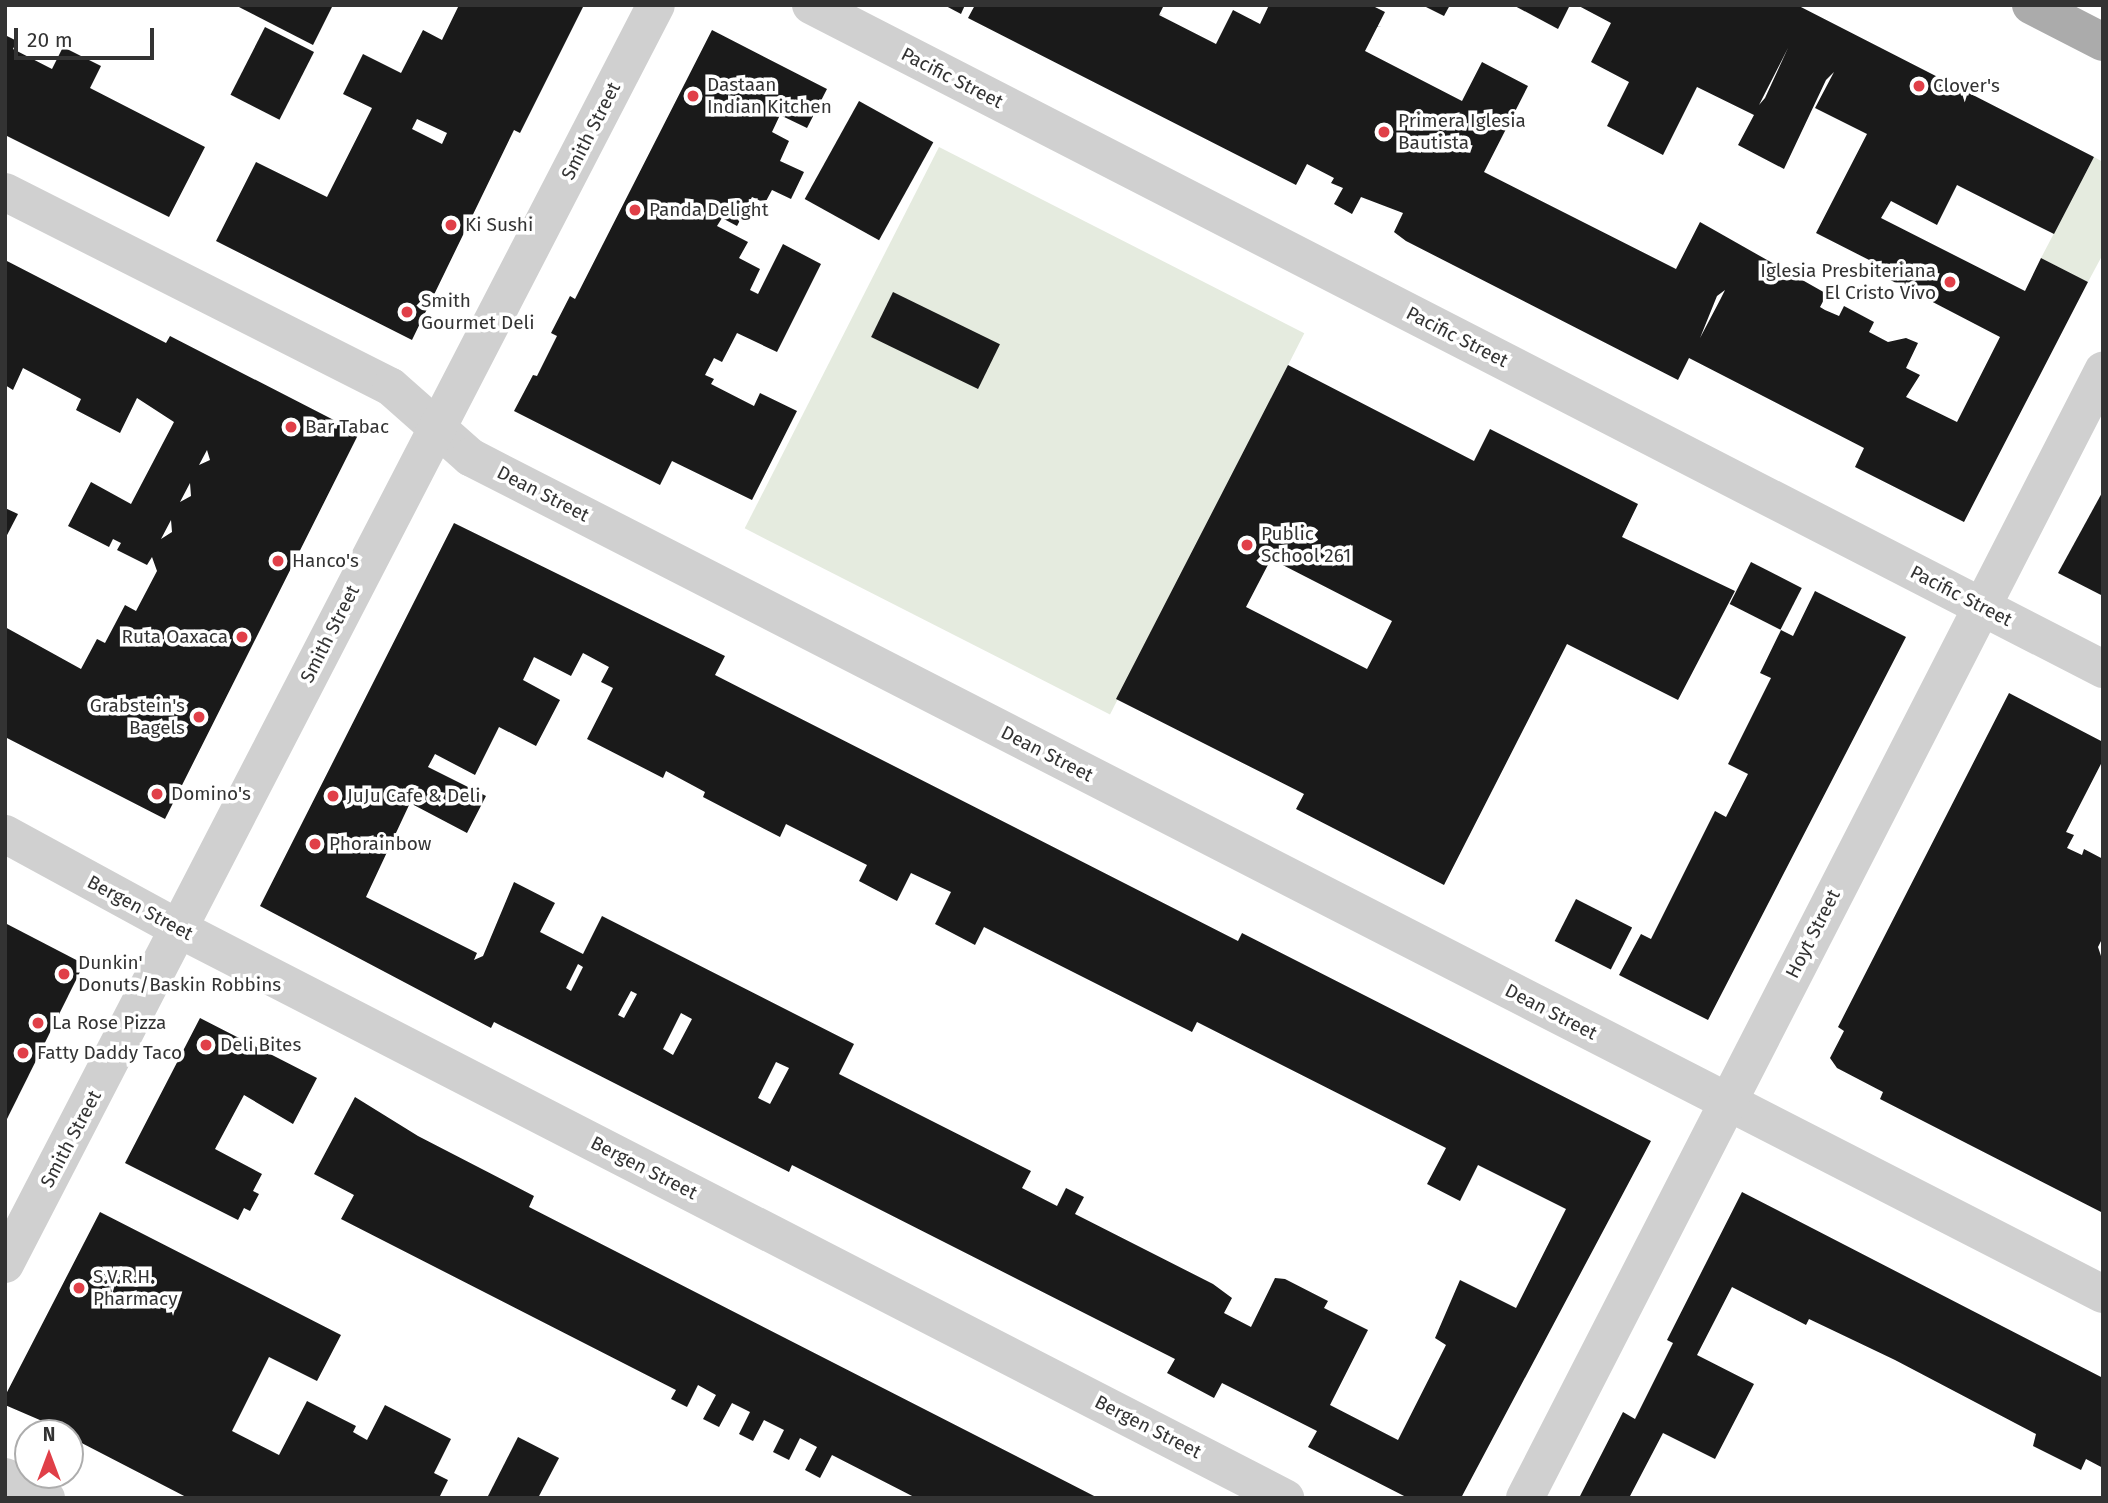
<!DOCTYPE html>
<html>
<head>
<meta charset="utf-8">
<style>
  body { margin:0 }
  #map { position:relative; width:2108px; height:1503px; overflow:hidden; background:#fff; font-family:"Fira Sans",sans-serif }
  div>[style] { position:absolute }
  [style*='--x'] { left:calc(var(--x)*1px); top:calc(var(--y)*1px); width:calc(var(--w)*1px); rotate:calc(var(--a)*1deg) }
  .green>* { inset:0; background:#e5ebdf; transform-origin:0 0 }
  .building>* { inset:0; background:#1a1a1a; transform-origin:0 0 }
  .minor>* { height:38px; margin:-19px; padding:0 19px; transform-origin:19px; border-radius:19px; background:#d0d0d0 }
  .tertiary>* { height:38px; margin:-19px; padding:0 19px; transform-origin:19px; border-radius:19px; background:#d0d0d0 }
  .primary>* { height:38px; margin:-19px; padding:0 19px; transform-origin:19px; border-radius:19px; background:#ababab }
  .dots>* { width:19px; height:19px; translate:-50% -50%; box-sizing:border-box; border:4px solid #fff; border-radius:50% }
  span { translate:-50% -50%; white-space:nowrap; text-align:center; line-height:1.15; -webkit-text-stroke:7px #fff; paint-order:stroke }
  .street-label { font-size:19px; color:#333 }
  .poi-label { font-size:19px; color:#333 }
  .left { translate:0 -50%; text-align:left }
  .right { translate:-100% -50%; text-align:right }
  .frame { position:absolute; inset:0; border:7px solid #333; pointer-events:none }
  .north { position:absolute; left:14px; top:1419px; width:70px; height:70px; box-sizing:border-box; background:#fff; border:2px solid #adadad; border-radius:50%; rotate:0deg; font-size:19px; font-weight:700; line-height:28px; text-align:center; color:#333 }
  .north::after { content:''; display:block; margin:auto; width:24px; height:32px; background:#e03f48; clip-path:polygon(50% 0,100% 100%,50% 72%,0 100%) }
  .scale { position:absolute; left:14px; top:28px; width:140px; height:32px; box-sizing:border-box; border:4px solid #333; border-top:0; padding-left:9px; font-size:21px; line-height:24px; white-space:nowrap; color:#333; -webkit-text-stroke:5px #fff; paint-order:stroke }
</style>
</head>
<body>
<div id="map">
  <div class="green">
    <div style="left:939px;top:147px;width:410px;height:428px;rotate:27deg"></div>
    <div style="clip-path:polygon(2094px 157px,2103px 162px,2103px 254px,2088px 282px,2041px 258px)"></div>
  </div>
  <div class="building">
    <div style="clip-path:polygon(235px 5px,333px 5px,313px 45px)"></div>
    <div style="clip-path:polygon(evenodd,459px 5px,584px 5px,520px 133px,514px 130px,412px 340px,216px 241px,256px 162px,327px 197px,372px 108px,343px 94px,363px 54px,401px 73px,423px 30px,442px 40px,459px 5px,417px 119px,447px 133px,442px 144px,412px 129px,417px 119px)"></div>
    <div style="clip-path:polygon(944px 5px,965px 5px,961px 14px)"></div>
    <div style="clip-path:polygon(evenodd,975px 5px,1164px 5px,1159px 15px,1216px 44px,1233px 10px,1260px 24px,1269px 5px,1371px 5px,1385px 12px,1365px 51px,1462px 101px,1482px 62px,1528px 86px,1484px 172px,1676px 269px,1653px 314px,1700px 222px,1827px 294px,1820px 307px,1825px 310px,1839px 316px,1844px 306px,1874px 322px,1869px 332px,1888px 342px,1906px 338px,1918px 343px,1906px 368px,1920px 375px,1906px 397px,1957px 422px,2000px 337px,1875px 272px,1879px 265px,1816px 233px,1867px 134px,1815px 108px,1834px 72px,1826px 80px,1784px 169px,1738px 145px,1754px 115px,1697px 87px,1663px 155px,1607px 126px,1629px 82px,1591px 62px,1611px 23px,1577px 5px,1797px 5px,2094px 157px,2054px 234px,1957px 185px,1937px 225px,1891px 201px,1881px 218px,2025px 291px,2041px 258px,2088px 282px,1964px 522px,1855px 467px,1864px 448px,1689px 358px,1678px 380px,1406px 241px,1394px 232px,1403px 213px,1361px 197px,1352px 214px,1334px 204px,1343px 188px,1331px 183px,1334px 178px,1307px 164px,1296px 185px,968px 18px,975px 5px,1788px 48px,1765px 98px,1759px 105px,1788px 48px,975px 5px,1725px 290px,1720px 300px,1700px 338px,1717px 296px,1725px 290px)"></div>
    <div style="clip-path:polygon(1422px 5px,1450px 5px,1444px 16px)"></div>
    <div style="clip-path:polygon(1513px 5px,1570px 5px,1558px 29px)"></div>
    <div style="left:265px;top:27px;width:55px;height:76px;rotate:27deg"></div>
    <div style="clip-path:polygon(712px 30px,827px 89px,807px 128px,780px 115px,772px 132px,789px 141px,780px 161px,804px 172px,791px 199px,772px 190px,765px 203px,752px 197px,737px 226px,722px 218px,717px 226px,748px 242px,739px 258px,760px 269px,750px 290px,758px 294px,783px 244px,821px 264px,777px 352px,737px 333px,722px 362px,714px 358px,705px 375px,714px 379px,711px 384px,754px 406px,760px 393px,797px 411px,752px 500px,672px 461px,660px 485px,514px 411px,533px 375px,537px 376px,557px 336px,551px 333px,570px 296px,575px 299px)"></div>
    <div style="clip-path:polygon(5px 35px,17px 41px,13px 49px,52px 69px,63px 47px,101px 66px,90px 88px,205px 147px,169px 217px,5px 135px)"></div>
    <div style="left:859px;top:101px;width:85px;height:112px;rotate:29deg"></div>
    <div style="clip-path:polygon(evenodd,5px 260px,166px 343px,170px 336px,359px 433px,165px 819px,5px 737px,5px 627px,81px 669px,97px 639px,105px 643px,125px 605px,136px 611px,157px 571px,152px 557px,147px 565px,117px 550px,121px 543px,113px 539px,109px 547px,68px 526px,91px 482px,131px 504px,174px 422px,137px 398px,120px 433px,76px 410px,81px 399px,23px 368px,13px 390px,5px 385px,5px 260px,207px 450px,210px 460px,199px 465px,207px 450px,5px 260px,190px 483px,191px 496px,180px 502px,190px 483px,5px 260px,171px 520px,172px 532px,161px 539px,171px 520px)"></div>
    <div style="left:893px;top:292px;width:119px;height:50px;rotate:26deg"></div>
    <div style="clip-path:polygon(evenodd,1288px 365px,1474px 461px,1490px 429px,1638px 504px,1622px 537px,1735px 591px,1678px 700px,1567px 644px,1444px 885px,1296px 809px,1304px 794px,1116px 699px,1288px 365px,1271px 559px,1392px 621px,1367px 669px,1246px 607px,1271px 559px)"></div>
    <div style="clip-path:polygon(2103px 491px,2103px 596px,2058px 573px)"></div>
    <div style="clip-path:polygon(5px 508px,18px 514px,5px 539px)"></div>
    <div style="clip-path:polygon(evenodd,454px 523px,725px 656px,715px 675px,1238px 941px,1242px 933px,1651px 1141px,1461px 1498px,1408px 1498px,1308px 1447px,1317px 1431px,1222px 1383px,1214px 1398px,1167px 1373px,1175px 1359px,792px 1165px,789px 1172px,494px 1022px,491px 1028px,260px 906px,454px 523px,583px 653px,609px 667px,601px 682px,613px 688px,587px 739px,663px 778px,666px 771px,705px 792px,703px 797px,780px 837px,786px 824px,867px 865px,859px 881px,897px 901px,911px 873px,951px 892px,935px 924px,975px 945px,984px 927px,1192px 1032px,1197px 1022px,1446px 1148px,1427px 1184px,1460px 1201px,1478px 1165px,1566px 1209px,1516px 1308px,1460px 1280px,1435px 1338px,1446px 1345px,1398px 1440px,1330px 1405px,1368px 1330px,1324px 1308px,1328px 1301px,1285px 1279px,1275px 1278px,1251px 1327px,1224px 1313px,1232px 1298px,1213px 1284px,1075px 1214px,1084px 1197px,1066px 1188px,1057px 1206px,1022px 1188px,1031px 1171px,839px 1074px,854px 1044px,602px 916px,583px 954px,540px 932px,555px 903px,514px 882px,483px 956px,474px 960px,477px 953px,366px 897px,410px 803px,467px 833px,486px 796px,428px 767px,435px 754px,475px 775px,499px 727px,536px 746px,560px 700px,523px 680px,534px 657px,571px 676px,583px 653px,454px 523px,578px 964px,583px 967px,571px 991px,566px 988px,578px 964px,454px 523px,631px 991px,637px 994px,624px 1018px,618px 1015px,631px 991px,454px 523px,681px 1013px,692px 1019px,673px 1055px,663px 1049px,681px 1013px,454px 523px,776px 1062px,789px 1068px,770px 1104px,758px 1098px,776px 1062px)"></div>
    <div style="left:1751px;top:562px;width:57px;height:47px;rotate:27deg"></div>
    <div style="clip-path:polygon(1815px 591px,1906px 637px,1708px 1020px,1619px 975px,1641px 934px,1651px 939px,1715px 811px,1726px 817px,1748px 774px,1728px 764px,1771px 678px,1760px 673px,1781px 630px,1793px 636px)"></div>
    <div style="clip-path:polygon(2009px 693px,2103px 742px,2103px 760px,2066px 832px,2074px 835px,2067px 848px,2082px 855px,2084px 849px,2103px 859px,2103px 937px,2098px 947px,2103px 962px,2103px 1213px,1880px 1099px,1883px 1092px,1837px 1068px,1830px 1058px,1844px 1031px,1838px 1027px)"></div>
    <div style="left:1576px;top:899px;width:63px;height:47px;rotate:27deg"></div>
    <div style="clip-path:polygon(5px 923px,84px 964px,5px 1123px)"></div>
    <div style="clip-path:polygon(200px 1018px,317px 1078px,293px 1124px,244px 1095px,215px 1149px,262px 1174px,253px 1191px,259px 1194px,250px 1211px,244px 1208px,238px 1220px,125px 1163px)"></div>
    <div style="clip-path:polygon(355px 1097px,418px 1136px,534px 1196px,529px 1207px,1098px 1498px,916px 1498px,832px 1455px,820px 1478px,805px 1470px,817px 1447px,800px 1438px,789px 1460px,773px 1452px,784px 1430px,764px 1420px,753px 1441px,739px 1434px,750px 1412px,732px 1403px,719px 1427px,703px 1419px,716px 1395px,698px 1385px,687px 1407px,671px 1399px,676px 1390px,341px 1219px,354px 1195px,314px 1174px)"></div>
    <div style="clip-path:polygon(1742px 1192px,2103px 1378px,2103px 1468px,2086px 1459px,2081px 1470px,2033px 1446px,2036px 1434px,1895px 1360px,1809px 1319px,1806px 1325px,1732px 1287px,1697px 1355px,1754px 1384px,1715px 1459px,1663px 1433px,1629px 1498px,1579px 1498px,1623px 1412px,1635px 1419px,1673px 1343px,1667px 1340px)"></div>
    <div style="clip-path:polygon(100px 1212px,341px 1335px,317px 1381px,269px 1357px,232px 1431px,279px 1455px,307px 1401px,356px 1426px,353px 1432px,367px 1440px,385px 1405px,451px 1439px,434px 1473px,448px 1480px,439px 1498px,188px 1498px,70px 1437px,70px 1433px,5px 1405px,5px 1396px)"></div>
    <div style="clip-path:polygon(518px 1437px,559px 1458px,538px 1498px,487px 1498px)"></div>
  </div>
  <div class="minor">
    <div style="--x:811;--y:5;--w:1453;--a:27.2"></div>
    <div style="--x:5;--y:192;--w:432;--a:26.8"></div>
    <div style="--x:391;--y:387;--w:106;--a:41.5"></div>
    <div style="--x:470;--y:457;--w:1835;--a:27.14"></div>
    <div style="--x:5;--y:834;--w:200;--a:28.6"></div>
    <div style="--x:181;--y:930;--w:1242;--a:27.23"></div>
    <div style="--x:5;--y:1477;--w:46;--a:27.1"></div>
    <div style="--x:1525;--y:1498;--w:1267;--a:-62.85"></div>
  </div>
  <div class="tertiary">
    <div style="--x:5;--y:1264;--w:1417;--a:-62.66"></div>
  </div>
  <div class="primary">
    <div style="--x:2031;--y:5;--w:81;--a:27.2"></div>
  </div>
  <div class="dots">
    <div style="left:1919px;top:86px;background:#e03f48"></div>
    <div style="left:693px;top:96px;background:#e03f48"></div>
    <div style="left:1384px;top:132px;background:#e03f48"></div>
    <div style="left:635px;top:210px;background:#e03f48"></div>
    <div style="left:451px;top:225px;background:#e03f48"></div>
    <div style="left:1950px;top:282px;background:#e03f48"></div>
    <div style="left:407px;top:312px;background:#e03f48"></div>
    <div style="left:291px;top:427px;background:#e03f48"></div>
    <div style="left:1247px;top:545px;background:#e03f48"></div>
    <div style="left:278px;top:561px;background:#e03f48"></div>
    <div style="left:242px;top:637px;background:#e03f48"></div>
    <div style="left:199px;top:717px;background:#e03f48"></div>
    <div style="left:157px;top:794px;background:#e03f48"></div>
    <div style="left:333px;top:796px;background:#e03f48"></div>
    <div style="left:315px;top:844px;background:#e03f48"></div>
    <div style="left:64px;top:974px;background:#e03f48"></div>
    <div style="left:38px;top:1023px;background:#e03f48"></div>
    <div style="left:206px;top:1045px;background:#e03f48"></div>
    <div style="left:23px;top:1053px;background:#e03f48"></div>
    <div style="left:79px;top:1288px;background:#e03f48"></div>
  </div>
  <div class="street-label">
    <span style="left:952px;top:78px;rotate:27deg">Pacific Street</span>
    <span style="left:591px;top:131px;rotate:-63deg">Smith Street</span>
    <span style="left:1457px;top:337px;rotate:27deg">Pacific Street</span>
    <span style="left:543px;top:494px;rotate:27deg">Dean Street</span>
    <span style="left:1961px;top:596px;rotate:27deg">Pacific Street</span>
    <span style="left:330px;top:634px;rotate:-63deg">Smith Street</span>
    <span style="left:1047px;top:754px;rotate:27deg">Dean Street</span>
    <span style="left:140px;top:908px;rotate:28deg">Bergen Street</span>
    <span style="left:1813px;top:934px;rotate:-63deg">Hoyt Street</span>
    <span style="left:1551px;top:1012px;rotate:27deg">Dean Street</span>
    <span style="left:71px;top:1139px;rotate:-62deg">Smith Street</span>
    <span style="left:644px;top:1168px;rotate:27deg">Bergen Street</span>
    <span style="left:1148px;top:1427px;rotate:27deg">Bergen Street</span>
  </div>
  <div class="poi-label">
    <span class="left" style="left:707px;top:96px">Dastaan<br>Indian Kitchen</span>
    <span class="left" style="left:1933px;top:86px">Clover's</span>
    <span class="left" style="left:1398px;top:132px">Primera Iglesia<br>Bautista</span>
    <span class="left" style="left:649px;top:210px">Panda Delight</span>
    <span class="left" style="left:465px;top:225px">Ki Sushi</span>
    <span class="right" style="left:1936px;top:282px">Iglesia Presbiteriana<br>El Cristo Vivo</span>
    <span class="left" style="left:421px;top:312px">Smith<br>Gourmet Deli</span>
    <span class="left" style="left:305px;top:427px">Bar Tabac</span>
    <span class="left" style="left:1261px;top:545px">Public<br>School 261</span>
    <span class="left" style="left:292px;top:561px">Hanco's</span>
    <span class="right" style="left:228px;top:637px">Ruta Oaxaca</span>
    <span class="right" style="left:185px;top:717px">Grabstein's<br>Bagels</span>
    <span class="left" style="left:171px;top:794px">Domino's</span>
    <span class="left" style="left:347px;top:796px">JuJu Cafe &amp; Deli</span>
    <span class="left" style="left:329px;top:844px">Phorainbow</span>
    <span class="left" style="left:78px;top:974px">Dunkin'<br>Donuts/Baskin Robbins</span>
    <span class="left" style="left:52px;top:1023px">La Rose Pizza</span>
    <span class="left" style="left:220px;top:1045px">Deli Bites</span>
    <span class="left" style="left:37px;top:1053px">Fatty Daddy Taco</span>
    <span class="left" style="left:93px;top:1288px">S.V.R.H.<br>Pharmacy</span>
  </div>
  <div class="frame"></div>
  <div class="north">N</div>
  <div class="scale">20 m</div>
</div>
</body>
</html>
